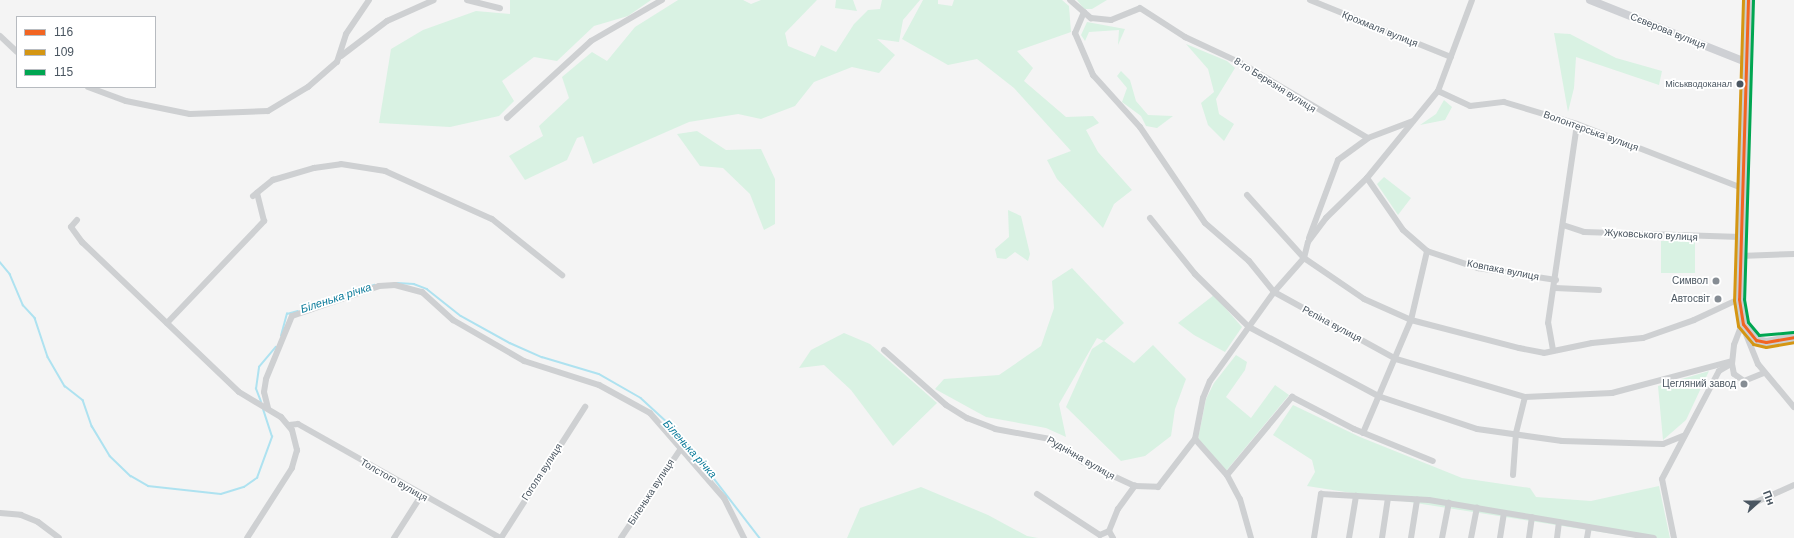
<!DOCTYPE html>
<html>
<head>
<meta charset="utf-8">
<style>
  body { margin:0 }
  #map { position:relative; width:1794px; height:538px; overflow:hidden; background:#f4f4f4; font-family:Arial,sans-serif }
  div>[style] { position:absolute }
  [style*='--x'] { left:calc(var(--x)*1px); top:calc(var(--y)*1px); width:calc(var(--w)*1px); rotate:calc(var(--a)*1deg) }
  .green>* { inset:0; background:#d9f2e3; transform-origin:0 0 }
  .stream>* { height:1.5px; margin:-0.75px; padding:0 0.75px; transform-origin:0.75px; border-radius:0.75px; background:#aee2f0 }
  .street>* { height:6px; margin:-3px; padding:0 3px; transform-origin:3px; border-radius:3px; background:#ced0d2 }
  .secondary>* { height:8px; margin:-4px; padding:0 4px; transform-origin:4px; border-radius:4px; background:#ced0d4 }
  .primary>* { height:9px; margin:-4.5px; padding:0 4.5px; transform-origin:4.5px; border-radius:4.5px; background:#caced1 }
  .bus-1>* { height:3px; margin:-1.5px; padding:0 1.5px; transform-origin:1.5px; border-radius:1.5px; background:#f26522 }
  .bus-2>* { height:3px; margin:-1.5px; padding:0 1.5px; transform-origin:1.5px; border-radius:1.5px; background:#d49613 }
  .bus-3>* { height:3px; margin:-1.5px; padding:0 1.5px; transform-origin:1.5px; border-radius:1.5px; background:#00a651 }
  .dots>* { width:11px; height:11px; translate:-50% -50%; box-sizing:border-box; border:2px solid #fff; border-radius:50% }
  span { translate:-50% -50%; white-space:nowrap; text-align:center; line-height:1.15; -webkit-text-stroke:3.5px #fff; paint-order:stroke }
  .bus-label { font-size:9px; color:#4a5661 }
  .right { translate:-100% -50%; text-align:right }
  .street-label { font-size:10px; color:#4a5661 }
  .poi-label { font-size:10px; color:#4a5661 }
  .water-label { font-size:11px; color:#0c7c9b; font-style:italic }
  .legend { position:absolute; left:16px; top:16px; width:140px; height:72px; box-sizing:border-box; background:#fff; border:1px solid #b7bbc0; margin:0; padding:5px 7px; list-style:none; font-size:12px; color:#4a5661 }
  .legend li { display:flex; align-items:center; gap:8px; height:20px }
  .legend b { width:20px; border:1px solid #b7bbc0 }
  .north { position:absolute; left:1738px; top:482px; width:40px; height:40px; -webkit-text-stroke:3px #fff; paint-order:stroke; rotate:69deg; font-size:11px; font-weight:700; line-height:16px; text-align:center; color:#4a5661 }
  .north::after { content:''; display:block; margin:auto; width:14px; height:18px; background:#4a5661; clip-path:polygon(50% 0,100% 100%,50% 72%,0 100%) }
</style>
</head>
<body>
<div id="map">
  <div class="green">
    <div style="clip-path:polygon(510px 0,651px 0,628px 16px,594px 26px,557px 61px,534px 57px,502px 81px,514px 101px,499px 116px,450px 127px,379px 123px,391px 49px,423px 30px,476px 11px,510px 14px)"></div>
    <div style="clip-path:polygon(678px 0,743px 0,751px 4px,761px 0,817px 0,785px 33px,788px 46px,815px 57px,821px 45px,836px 52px,854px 24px,868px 10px,880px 9px,882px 0,920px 0,903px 20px,899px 42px,877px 39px,895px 55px,879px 73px,852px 67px,814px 82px,795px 106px,761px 119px,738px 114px,689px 122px,593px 164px,583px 136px,577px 138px,567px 160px,525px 180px,509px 156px,543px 136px,539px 126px,569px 98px,562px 77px,592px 52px,607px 61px,635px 27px)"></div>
    <div style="clip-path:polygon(836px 0,853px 0,857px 11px,835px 8px)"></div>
    <div style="clip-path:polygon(923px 0,938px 0,938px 4px,952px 6px,954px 0,1062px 0,1069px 6px,1071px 32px,1017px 51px,1033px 68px,1024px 81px,1066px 117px,1093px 116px,1099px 123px,1086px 130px,1098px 152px,1132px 190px,1114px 204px,1103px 228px,1057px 179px,1047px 160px,1071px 151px,1014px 88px,977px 59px,948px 65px,902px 39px)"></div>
    <div style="clip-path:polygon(1077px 0,1107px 0,1092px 9px,1084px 9px)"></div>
    <div style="clip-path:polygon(1087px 22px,1125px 29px,1118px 45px,1119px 30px,1089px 32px,1085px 41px,1081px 35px)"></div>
    <div style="clip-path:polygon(1554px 33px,1570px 34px,1616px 58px,1662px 71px,1659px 85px,1576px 57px,1574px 88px,1568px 112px)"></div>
    <div style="clip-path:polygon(1186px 44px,1227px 61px,1235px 68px,1216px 99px,1219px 114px,1234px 124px,1224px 141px,1208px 125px,1201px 103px,1214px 92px,1208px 69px)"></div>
    <div style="clip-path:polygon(1121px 71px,1130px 80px,1136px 101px,1148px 115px,1173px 116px,1157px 128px,1146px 126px,1141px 116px,1122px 102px,1127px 88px,1117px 76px)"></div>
    <div style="clip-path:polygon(1444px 100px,1452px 107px,1445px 120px,1420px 125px,1436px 114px)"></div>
    <div style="clip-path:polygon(697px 131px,726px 150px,761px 149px,775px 179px,775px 224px,764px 230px,750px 194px,723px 168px,700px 166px,677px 134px)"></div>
    <div style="clip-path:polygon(1384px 177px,1411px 198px,1398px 215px,1377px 184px)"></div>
    <div style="clip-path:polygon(1008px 210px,1021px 216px,1030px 254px,1028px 261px,1015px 252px,1006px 259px,997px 258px,995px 249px,1009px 237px)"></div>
    <div style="left:1661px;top:241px;width:34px;height:32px"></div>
    <div style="clip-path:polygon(1072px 268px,1124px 323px,1104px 341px,1134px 363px,1153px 345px,1186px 379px,1175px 409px,1171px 436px,1145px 456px,1121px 461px,1066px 407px,1092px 349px,1104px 341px,1097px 338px,1059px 404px,1066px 437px,1046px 428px,986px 417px,935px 389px,944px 379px,999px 375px,1041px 346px,1054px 308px,1052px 281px)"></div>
    <div style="clip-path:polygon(1214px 295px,1242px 327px,1225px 352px,1194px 335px,1178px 323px)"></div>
    <div style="clip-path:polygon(844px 333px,870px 344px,937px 403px,893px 446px,851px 390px,824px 365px,799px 368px,811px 350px)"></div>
    <div style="clip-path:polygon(1236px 355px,1247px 362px,1245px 370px,1226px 397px,1251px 418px,1275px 385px,1289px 395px,1226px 471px,1198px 439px,1206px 399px,1214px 383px)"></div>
    <div style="clip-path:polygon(1709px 371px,1686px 420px,1663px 440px,1658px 386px)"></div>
    <div style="clip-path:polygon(1293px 405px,1360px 437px,1462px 478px,1530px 488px,1536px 497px,1591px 501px,1659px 486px,1670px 538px,1639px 538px,1307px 486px,1315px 472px,1312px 460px,1273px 435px)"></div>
    <div style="clip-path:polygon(921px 487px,988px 515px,1027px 536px,1038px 538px,847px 538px,860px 508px)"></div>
  </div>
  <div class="stream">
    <div style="--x:0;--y:262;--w:16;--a:50"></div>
    <div style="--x:10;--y:274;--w:34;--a:67"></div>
    <div style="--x:23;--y:305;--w:18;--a:47"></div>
    <div style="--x:35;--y:318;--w:41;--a:71.6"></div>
    <div style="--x:48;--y:357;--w:34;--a:60"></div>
    <div style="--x:65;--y:386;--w:23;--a:38"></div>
    <div style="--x:83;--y:400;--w:28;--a:71"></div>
    <div style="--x:92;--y:426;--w:35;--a:59"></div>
    <div style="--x:110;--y:456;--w:29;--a:44"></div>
    <div style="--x:131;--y:476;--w:20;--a:30"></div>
    <div style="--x:148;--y:486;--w:73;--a:6.3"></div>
    <div style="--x:221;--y:494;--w:24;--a:-17"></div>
    <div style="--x:244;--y:487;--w:16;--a:-35"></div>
    <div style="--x:257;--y:478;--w:44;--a:-69.9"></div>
    <div style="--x:272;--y:437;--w:29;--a:-108"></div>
    <div style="--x:397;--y:283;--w:17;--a:3"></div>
    <div style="--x:414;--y:284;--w:14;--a:21"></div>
    <div style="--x:427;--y:289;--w:43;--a:38.5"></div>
    <div style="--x:461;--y:316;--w:56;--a:28.9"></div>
    <div style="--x:510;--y:343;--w:35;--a:24"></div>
    <div style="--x:542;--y:357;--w:59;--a:16.6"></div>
    <div style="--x:599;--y:374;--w:48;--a:29.7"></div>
    <div style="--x:641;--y:398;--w:52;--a:42.6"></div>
    <div style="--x:679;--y:433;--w:133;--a:52.4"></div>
    <div style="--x:309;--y:307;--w:69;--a:-18.7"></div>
    <div style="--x:281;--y:336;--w:23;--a:-75"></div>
    <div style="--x:287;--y:314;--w:11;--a:-15"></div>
    <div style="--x:261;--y:402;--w:14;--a:-111"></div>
    <div style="--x:256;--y:389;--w:22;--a:-82"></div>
    <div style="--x:259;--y:367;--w:26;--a:-50"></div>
  </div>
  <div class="street">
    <div style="--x:467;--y:0;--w:34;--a:14"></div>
    <div style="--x:1070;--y:0;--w:28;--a:41"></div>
    <div style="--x:1091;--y:18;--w:20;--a:6"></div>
    <div style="--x:1111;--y:20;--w:31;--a:-22"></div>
    <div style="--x:1140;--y:8;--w:54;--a:32.8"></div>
    <div style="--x:1185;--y:37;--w:62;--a:24.9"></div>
    <div style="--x:1241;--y:63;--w:147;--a:30.6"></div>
    <div style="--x:1368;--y:138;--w:48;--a:-20.7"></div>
    <div style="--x:1310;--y:0;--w:152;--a:22"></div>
    <div style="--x:1084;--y:12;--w:23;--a:113"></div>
    <div style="--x:1075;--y:33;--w:46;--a:66.8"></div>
    <div style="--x:1093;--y:75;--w:70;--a:47.9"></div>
    <div style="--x:1140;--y:127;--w:116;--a:55.9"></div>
    <div style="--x:1205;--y:223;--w:58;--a:40.8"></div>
    <div style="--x:1249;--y:261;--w:40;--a:51"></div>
    <div style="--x:1274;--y:292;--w:139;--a:28.8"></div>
    <div style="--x:1396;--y:359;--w:134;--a:16.4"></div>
    <div style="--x:1525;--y:397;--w:87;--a:-2.6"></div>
    <div style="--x:1612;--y:393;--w:124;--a:-14.9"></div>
    <div style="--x:0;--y:36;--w:23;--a:43"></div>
    <div style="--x:341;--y:56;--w:58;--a:-37.3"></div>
    <div style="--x:387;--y:21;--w:51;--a:-24.1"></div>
    <div style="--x:88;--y:87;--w:40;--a:20.2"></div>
    <div style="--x:126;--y:101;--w:65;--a:11.5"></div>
    <div style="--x:190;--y:114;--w:78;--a:-2.2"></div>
    <div style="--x:268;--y:111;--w:47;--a:-31"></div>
    <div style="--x:308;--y:87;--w:38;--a:-41"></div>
    <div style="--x:337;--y:62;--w:29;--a:-72"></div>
    <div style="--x:346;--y:34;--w:41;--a:-55.9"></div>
    <div style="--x:1438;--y:91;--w:35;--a:25"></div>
    <div style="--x:1470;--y:106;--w:34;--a:-7"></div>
    <div style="--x:1504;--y:102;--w:76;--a:16.8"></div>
    <div style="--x:1577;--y:124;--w:177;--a:21.2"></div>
    <div style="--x:507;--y:118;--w:114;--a:-42.5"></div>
    <div style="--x:591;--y:41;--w:82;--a:-30"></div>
    <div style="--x:1367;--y:178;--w:63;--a:55.3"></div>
    <div style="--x:1403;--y:230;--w:32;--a:41"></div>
    <div style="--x:1427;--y:251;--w:54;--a:18.4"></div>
    <div style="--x:1478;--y:268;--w:79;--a:8.7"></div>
    <div style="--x:1247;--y:195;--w:85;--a:47.9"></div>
    <div style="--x:1304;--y:258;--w:73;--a:34.3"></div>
    <div style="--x:1364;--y:299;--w:51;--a:24.1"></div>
    <div style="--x:1411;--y:320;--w:112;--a:14.5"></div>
    <div style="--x:1519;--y:348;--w:25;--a:11"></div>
    <div style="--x:1544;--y:353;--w:49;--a:-11.8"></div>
    <div style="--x:1592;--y:343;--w:51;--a:-5.6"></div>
    <div style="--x:1643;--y:338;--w:54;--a:-19.4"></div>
    <div style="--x:1694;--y:320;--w:50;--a:-25"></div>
    <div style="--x:253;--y:196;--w:26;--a:-39"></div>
    <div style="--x:273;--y:180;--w:43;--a:-16.3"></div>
    <div style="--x:314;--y:168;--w:27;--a:-8"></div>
    <div style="--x:341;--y:164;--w:45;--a:9"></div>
    <div style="--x:385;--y:171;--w:117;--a:24.2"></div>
    <div style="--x:492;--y:219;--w:90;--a:38.7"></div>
    <div style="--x:1150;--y:218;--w:72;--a:51.2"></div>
    <div style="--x:1195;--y:274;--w:76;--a:44.5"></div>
    <div style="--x:1249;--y:327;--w:146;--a:28.1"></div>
    <div style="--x:1378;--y:396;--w:104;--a:18.4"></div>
    <div style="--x:1477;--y:429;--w:86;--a:8"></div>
    <div style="--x:1562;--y:441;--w:101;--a:1.7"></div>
    <div style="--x:1663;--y:444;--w:22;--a:-22"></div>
    <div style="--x:77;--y:220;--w:9;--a:131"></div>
    <div style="--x:71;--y:227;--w:19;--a:54"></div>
    <div style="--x:82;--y:242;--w:217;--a:43.7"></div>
    <div style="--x:239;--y:392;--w:49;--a:30.8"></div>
    <div style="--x:281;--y:417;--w:17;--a:50"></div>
    <div style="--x:292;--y:430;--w:21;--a:76"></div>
    <div style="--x:297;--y:450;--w:19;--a:106"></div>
    <div style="--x:292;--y:468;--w:83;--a:122.7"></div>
    <div style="--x:1563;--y:225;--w:22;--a:18"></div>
    <div style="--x:1584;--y:232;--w:157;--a:1.8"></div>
    <div style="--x:1309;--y:238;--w:83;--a:-69.6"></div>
    <div style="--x:1338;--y:160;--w:37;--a:-36"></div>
    <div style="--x:1740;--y:256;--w:54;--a:-2.1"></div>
    <div style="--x:1555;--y:288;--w:44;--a:2.6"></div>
    <div style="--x:167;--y:323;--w:141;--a:-46.4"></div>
    <div style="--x:264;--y:221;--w:29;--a:-104"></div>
    <div style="--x:1742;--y:324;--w:22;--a:111"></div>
    <div style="--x:1734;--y:345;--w:19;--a:96"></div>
    <div style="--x:1732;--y:364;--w:10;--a:79"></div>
    <div style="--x:1734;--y:374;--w:12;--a:35"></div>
    <div style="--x:1744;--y:381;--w:22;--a:-22"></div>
    <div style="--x:1743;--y:327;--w:40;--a:68"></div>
    <div style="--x:1758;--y:364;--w:56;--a:50.1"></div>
    <div style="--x:884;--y:350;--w:83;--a:41.6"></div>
    <div style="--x:946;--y:405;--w:25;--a:32"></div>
    <div style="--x:967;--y:418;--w:30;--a:21"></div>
    <div style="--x:995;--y:429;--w:56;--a:10.3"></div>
    <div style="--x:1050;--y:439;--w:40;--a:34.9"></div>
    <div style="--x:1083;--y:462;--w:57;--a:24.8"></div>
    <div style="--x:1553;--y:350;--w:27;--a:-100"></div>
    <div style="--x:1548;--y:323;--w:201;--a:-81.7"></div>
    <div style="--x:268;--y:408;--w:16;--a:-104"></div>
    <div style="--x:264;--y:392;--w:13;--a:-81"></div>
    <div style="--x:266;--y:379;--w:68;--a:-67.6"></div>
    <div style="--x:292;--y:316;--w:92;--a:-19"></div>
    <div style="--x:379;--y:286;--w:16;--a:-4"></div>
    <div style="--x:395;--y:285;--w:28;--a:15"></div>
    <div style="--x:422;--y:292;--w:42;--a:42.1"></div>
    <div style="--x:453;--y:320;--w:82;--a:30"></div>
    <div style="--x:524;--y:361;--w:79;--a:17.7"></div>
    <div style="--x:599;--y:385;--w:58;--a:28.8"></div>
    <div style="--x:650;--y:413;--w:113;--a:49"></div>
    <div style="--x:724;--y:498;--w:45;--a:63.4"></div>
    <div style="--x:289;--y:425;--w:9;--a:-6"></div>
    <div style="--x:298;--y:424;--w:232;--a:29.4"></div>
    <div style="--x:1363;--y:433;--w:123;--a:-67"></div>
    <div style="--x:1411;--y:320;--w:71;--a:-76.9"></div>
    <div style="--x:1195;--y:439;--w:42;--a:-79"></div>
    <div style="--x:1203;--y:398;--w:18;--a:-68"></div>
    <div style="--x:1210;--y:381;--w:110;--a:-54.3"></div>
    <div style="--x:1274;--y:292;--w:45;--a:-48.6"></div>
    <div style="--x:1304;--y:258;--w:16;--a:-76"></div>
    <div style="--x:1308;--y:242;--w:30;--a:-53"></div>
    <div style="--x:1326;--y:218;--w:57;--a:-44.3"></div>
    <div style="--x:1367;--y:178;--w:112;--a:-50.8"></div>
    <div style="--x:1438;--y:91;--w:97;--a:-69.5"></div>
    <div style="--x:1227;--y:475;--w:102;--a:-50.2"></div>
    <div style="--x:1292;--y:397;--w:70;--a:27.3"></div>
    <div style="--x:1354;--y:429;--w:85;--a:22.1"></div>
    <div style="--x:1513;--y:475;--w:42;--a:-85.9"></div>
    <div style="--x:1516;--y:433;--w:37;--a:-76"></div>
    <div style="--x:1037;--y:494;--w:75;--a:33.1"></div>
    <div style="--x:1100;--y:535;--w:10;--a:-24"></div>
    <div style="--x:1109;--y:531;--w:8;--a:60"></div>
    <div style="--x:1754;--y:503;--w:44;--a:-24.2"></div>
    <div style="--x:0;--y:513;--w:21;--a:5"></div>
    <div style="--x:21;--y:515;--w:18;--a:22"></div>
    <div style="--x:38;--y:522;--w:26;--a:37"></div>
    <div style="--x:1109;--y:531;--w:24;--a:-68"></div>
    <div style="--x:1118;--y:509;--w:29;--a:-54"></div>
    <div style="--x:1135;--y:486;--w:23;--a:2"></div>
    <div style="--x:1158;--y:487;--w:61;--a:-52.4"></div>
    <div style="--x:1195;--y:439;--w:48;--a:48.4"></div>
    <div style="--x:1227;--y:475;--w:27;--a:62"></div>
    <div style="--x:1240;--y:499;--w:41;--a:74.2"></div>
    <div style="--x:394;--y:538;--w:50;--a:-57.3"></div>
    <div style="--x:501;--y:538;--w:156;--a:-57.3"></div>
    <div style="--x:621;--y:538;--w:110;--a:-56.2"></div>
    <div style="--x:1314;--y:538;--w:45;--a:-81"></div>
    <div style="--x:1321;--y:494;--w:108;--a:3.2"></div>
    <div style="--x:1429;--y:500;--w:228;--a:9.6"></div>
    <div style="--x:1349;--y:538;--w:43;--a:-80.5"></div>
    <div style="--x:1382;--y:538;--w:40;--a:-81.5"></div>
    <div style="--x:1411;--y:538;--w:39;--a:-81"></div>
    <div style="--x:1442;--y:538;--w:36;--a:-79"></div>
    <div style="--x:1471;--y:538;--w:31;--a:-79"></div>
    <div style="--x:1500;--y:538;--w:25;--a:-81"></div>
    <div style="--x:1529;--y:538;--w:21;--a:-82"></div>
    <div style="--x:1557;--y:538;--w:16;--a:-83"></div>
    <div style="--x:1587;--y:538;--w:11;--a:-80"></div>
    <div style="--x:1674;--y:538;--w:60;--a:-101.5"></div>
    <div style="--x:1662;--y:479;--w:122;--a:-62.2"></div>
    <div style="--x:1719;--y:371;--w:12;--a:-31"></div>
  </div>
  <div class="secondary">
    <div style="--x:1590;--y:0;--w:168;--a:21.7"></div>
  </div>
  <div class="primary">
    <div style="--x:1748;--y:0;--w:299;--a:91.7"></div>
    <div style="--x:1739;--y:299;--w:25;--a:81"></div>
    <div style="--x:1743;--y:324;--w:21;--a:51"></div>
    <div style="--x:1756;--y:340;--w:10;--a:11"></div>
    <div style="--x:1766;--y:342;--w:28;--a:-10"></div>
  </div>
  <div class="bus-1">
    <div style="--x:1748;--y:0;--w:299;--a:91.7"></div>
    <div style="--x:1739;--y:299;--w:25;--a:81"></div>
    <div style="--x:1743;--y:324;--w:21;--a:51"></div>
    <div style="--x:1756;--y:340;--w:10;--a:11"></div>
    <div style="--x:1766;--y:342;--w:28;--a:-10"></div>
  </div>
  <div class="bus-2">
    <div style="--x:1743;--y:0;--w:300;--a:91.7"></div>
    <div style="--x:1734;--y:300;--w:26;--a:81"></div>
    <div style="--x:1738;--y:326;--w:23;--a:50"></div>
    <div style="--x:1753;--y:344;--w:13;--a:13"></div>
    <div style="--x:1766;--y:347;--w:28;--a:-10"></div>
  </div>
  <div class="bus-3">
    <div style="--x:1753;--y:0;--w:299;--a:91.7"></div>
    <div style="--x:1744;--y:299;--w:23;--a:80"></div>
    <div style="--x:1748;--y:322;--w:17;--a:50"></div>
    <div style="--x:1759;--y:335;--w:34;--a:-5"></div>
  </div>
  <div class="dots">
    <div style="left:1740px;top:84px;background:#4a5661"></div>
    <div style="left:1716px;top:281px;background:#868d94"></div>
    <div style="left:1718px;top:299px;background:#868d94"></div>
    <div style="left:1744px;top:384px;background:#868d94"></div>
  </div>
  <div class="bus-label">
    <span class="right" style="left:1732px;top:84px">Міськводоканал</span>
  </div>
  <div class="street-label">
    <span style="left:1380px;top:29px;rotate:22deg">Крохмаля вулиця</span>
    <span style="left:1668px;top:31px;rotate:22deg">Сєверова вулиця</span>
    <span style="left:1275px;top:85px;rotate:32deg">8-го Березня вулиця</span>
    <span style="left:1591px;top:131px;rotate:20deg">Волонтерська вулиця</span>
    <span style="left:1651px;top:235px;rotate:3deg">Жуковського вулиця</span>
    <span style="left:1503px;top:270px;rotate:11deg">Ковпака вулиця</span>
    <span style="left:1332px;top:324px;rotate:28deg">Рєпіна вулиця</span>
    <span style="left:1081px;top:458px;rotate:30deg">Руднічна вулиця</span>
    <span style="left:542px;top:472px;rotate:-57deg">Гоголя вулиця</span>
    <span style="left:394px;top:480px;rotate:30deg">Толстого вулиця</span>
    <span style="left:651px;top:492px;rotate:-57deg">Біленька вулиця</span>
  </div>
  <div class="poi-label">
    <span class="right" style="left:1708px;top:281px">Символ</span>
    <span class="right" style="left:1710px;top:299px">Автосвіт</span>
    <span class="right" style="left:1736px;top:384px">Цегляний завод</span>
  </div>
  <div class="water-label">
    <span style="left:336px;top:298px;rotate:-18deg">Біленька річка</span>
    <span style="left:690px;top:449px;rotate:48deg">Біленька річка</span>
  </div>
  <ul class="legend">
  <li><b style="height:5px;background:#f26522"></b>116</li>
  <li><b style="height:5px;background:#d49613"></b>109</li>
  <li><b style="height:5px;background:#00a651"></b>115</li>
  </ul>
  <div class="north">Пн</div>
</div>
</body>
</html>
